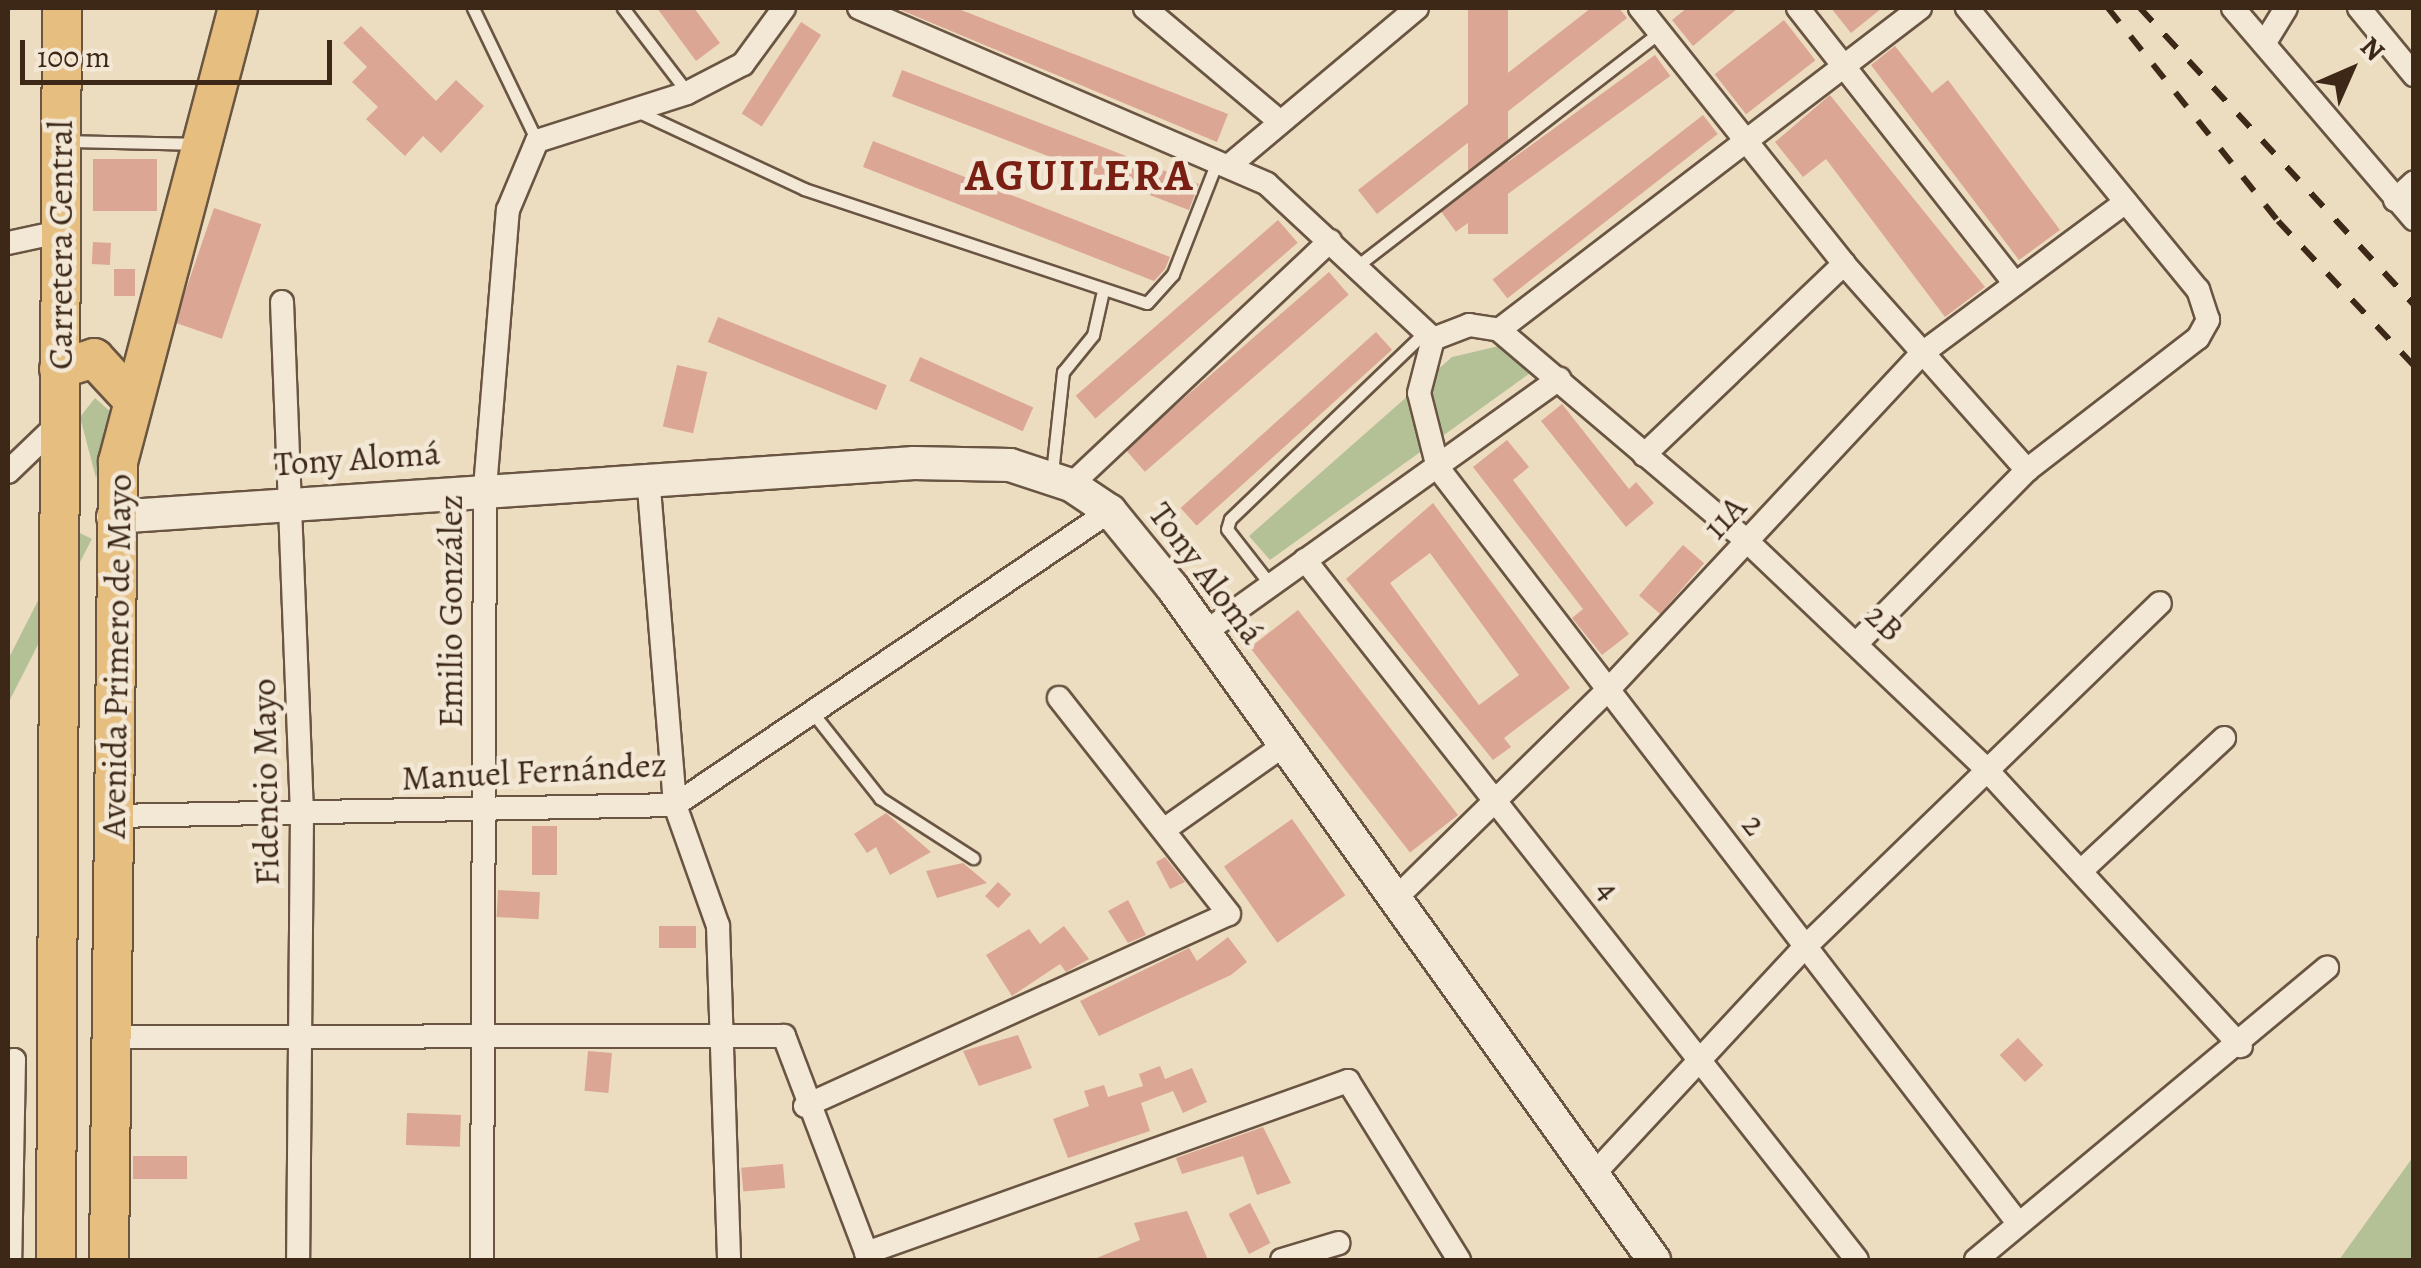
<!DOCTYPE html>
<html>
<head>
<meta charset="utf-8">
<style>
  body { margin:0 }
  #map { position:relative; width:2421px; height:1268px; overflow:hidden; background:#ecdcc0; font-family:Alegreya,serif }
  div>[style] { position:absolute }
  [style*='--x'] { left:calc(var(--x)*1px); top:calc(var(--y)*1px); width:calc(var(--w)*1px); rotate:calc(var(--a)*1deg) }
  .green>* { inset:0; background:#b4c196; transform-origin:0 0 }
  .building>* { inset:0; background:#dca695; transform-origin:0 0 }
  .roads { filter:drop-shadow(2px 0 #695542) drop-shadow(-2px 0 #695542) drop-shadow(0 2px #695542) drop-shadow(0 -2px #695542) }
  .lane>* { height:11px; margin:-5.5px; padding:0 5.5px; transform-origin:5.5px; border-radius:5.5px; background:#f3e8d6 }
  .street>* { height:22px; margin:-11px; padding:0 11px; transform-origin:11px; border-radius:11px; background:#f3e8d6 }
  .secondary>* { height:32px; margin:-16px; padding:0 16px; transform-origin:16px; border-radius:16px; background:#f3e8d6 }
  .primary>* { height:38px; margin:-19px; padding:0 19px; transform-origin:19px; border-radius:19px; background:#e6be80 }
  .rail>* { height:6px; margin-top:-3px; transform-origin:0; background:repeating-linear-gradient(90deg,#3d2818 0 18px,transparent 0 36px) }
  span { translate:-50% -50%; white-space:nowrap; text-align:center; line-height:1.15; -webkit-text-stroke:9px #f3e8d6; paint-order:stroke }
  .street-label { font-size:35px; color:#3d2818 }
  .district-label { font-size:45px; color:#7a1f14; font-weight:700; letter-spacing:2.5px }
  .frame { position:absolute; inset:0; border:10px solid #3d2818; pointer-events:none }
  .north { position:absolute; left:2301px; top:20px; width:100px; height:100px; -webkit-text-stroke:8px #f3e8d6; paint-order:stroke; rotate:45deg; font-size:28px; font-weight:700; line-height:40px; text-align:center; color:#3d2818 }
  .north::after { content:''; display:block; margin:auto; width:35px; height:45px; background:#3d2818; clip-path:polygon(50% 0,100% 100%,50% 72%,0 100%) }
  .scale { position:absolute; left:20px; top:40px; width:312px; height:45px; box-sizing:border-box; border:5px solid #3d2818; border-top:0; padding-left:12px; font-size:30px; line-height:35px; white-space:nowrap; color:#3d2818; -webkit-text-stroke:8px #f3e8d6; paint-order:stroke }
</style>
</head>
<body>
<div id="map">
  <div class="green">
    <div style="clip-path:polygon(1499px 346px,1533px 371px,1270px 560px,1249px 536px,1452px 357px)"></div>
    <div style="clip-path:polygon(95px 398px,112px 413px,96px 478px,80px 417px)"></div>
    <div style="left:74px;top:530px;width:20px;height:730px;rotate:27deg"></div>
    <div style="clip-path:polygon(2413px 1157px,2413px 1260px,2339px 1260px)"></div>
  </div>
  <div class="building">
    <div style="clip-path:polygon(657px 8px,694px 8px,720px 43px,696px 61px)"></div>
    <div style="clip-path:polygon(896px 8px,956px 8px,1228px 114px,1217px 142px)"></div>
    <div style="left:1468px;top:8px;width:40px;height:226px"></div>
    <div style="clip-path:polygon(1591px 8px,1619px 8px,1627px 18px,1377px 214px,1358px 190px)"></div>
    <div style="clip-path:polygon(1687px 8px,1738px 8px,1693px 46px,1672px 20px)"></div>
    <div style="clip-path:polygon(1831px 8px,1882px 8px,1851px 33px)"></div>
    <div style="left:1784px;top:20px;width:51px;height:88px;rotate:52deg"></div>
    <div style="left:801px;top:22px;width:24px;height:109px;rotate:33deg"></div>
    <div style="clip-path:polygon(361px 26px,436px 101px,456px 80px,484px 106px,441px 153px,423px 136px,405px 156px,366px 119px,378px 107px,352px 82px,367px 67px,343px 43px)"></div>
    <div style="clip-path:polygon(1895px 46px,1932px 93px,1948px 80px,2060px 230px,2019px 260px,1871px 65px)"></div>
    <div style="left:1655px;top:55px;width:26px;height:265px;rotate:54deg"></div>
    <div style="left:902px;top:70px;width:318px;height:28px;rotate:21deg"></div>
    <div style="clip-path:polygon(1830px 95px,1985px 287px,1945px 317px,1826px 159px,1803px 177px,1775px 142px)"></div>
    <div style="left:1703px;top:115px;width:24px;height:267px;rotate:52deg"></div>
    <div style="clip-path:polygon(873px 141px,1170px 257px,1165px 269px,1154px 281px,863px 167px)"></div>
    <div style="left:93px;top:159px;width:64px;height:52px"></div>
    <div style="left:214px;top:208px;width:50px;height:121px;rotate:19deg"></div>
    <div style="left:1278px;top:220px;width:30px;height:268px;rotate:49deg"></div>
    <div style="left:93px;top:242px;width:18px;height:22px;rotate:3deg"></div>
    <div style="left:114px;top:269px;width:21px;height:27px"></div>
    <div style="left:1329px;top:272px;width:30px;height:270px;rotate:49deg"></div>
    <div style="left:718px;top:317px;width:182px;height:27px;rotate:22deg"></div>
    <div style="left:1376px;top:332px;width:24px;height:263px;rotate:48deg"></div>
    <div style="left:920px;top:357px;width:124px;height:26px;rotate:24deg"></div>
    <div style="left:677px;top:365px;width:31px;height:63px;rotate:13deg"></div>
    <div style="clip-path:polygon(1562px 404px,1629px 489px,1636px 482px,1654px 503px,1626px 527px,1541px 421px)"></div>
    <div style="clip-path:polygon(1507px 440px,1529px 467px,1513px 480px,1629px 634px,1602px 655px,1572px 618px,1583px 609px,1473px 467px)"></div>
    <div style="clip-path:polygon(evenodd,1433px 503px,1570px 688px,1504px 738px,1511px 747px,1493px 760px,1346px 579px,1433px 503px,1430px 553px,1519px 675px,1479px 705px,1390px 583px,1430px 553px)"></div>
    <div style="left:1683px;top:545px;width:28px;height:67px;rotate:41deg"></div>
    <div style="left:1298px;top:610px;width:260px;height:61px;rotate:52deg"></div>
    <div style="clip-path:polygon(886px 813px,931px 852px,890px 875px,876px 847px,867px 853px,854px 834px)"></div>
    <div style="left:1292px;top:819px;width:93px;height:83px;rotate:55deg"></div>
    <div style="left:532px;top:826px;width:25px;height:49px"></div>
    <div style="clip-path:polygon(1165px 857px,1185px 882px,1170px 889px,1156px 862px)"></div>
    <div style="clip-path:polygon(963px 863px,987px 883px,937px 898px,926px 871px)"></div>
    <div style="left:998px;top:882px;width:18px;height:19px;rotate:43deg"></div>
    <div style="left:498px;top:890px;width:42px;height:27px;rotate:3deg"></div>
    <div style="clip-path:polygon(1128px 900px,1146px 935px,1128px 943px,1108px 911px)"></div>
    <div style="left:659px;top:926px;width:37px;height:22px"></div>
    <div style="clip-path:polygon(1064px 926px,1089px 959px,1066px 972px,1060px 964px,1012px 996px,986px 955px,1029px 929px,1040px 944px)"></div>
    <div style="clip-path:polygon(1228px 937px,1247px 962px,1231px 975px,1099px 1036px,1080px 1001px,1189px 948px,1197px 961px)"></div>
    <div style="clip-path:polygon(1018px 1035px,1032px 1068px,979px 1086px,963px 1051px)"></div>
    <div style="left:2018px;top:1038px;width:37px;height:25px;rotate:47deg"></div>
    <div style="left:588px;top:1051px;width:24px;height:40px;rotate:5deg"></div>
    <div style="clip-path:polygon(1160px 1066px,1165px 1079px,1192px 1068px,1207px 1102px,1183px 1113px,1173px 1091px,1141px 1103px,1150px 1131px,1068px 1158px,1053px 1119px,1089px 1106px,1084px 1091px,1104px 1085px,1108px 1097px,1143px 1086px,1139px 1074px)"></div>
    <div style="left:407px;top:1113px;width:54px;height:32px;rotate:2deg"></div>
    <div style="clip-path:polygon(1263px 1127px,1291px 1183px,1257px 1195px,1243px 1156px,1182px 1174px,1176px 1158px)"></div>
    <div style="left:133px;top:1156px;width:54px;height:23px"></div>
    <div style="left:783px;top:1164px;width:24px;height:42px;rotate:85deg"></div>
    <div style="left:1250px;top:1203px;width:45px;height:24px;rotate:63deg"></div>
    <div style="clip-path:polygon(1187px 1211px,1208px 1260px,1092px 1260px,1140px 1240px,1134px 1223px)"></div>
  </div>
  <div class="roads">
    <div class="lane">
      <div style="--x:473;--y:8;--w:148;--a:64.3"></div>
      <div style="--x:623;--y:8;--w:106;--a:52.7"></div>
      <div style="--x:637;--y:111;--w:184;--a:25"></div>
      <div style="--x:804;--y:189;--w:361;--a:18.4"></div>
      <div style="--x:1147;--y:303;--w:39;--a:-48"></div>
      <div style="--x:1173;--y:274;--w:123;--a:-68.6"></div>
      <div style="--x:65;--y:141;--w:132;--a:1.3"></div>
      <div style="--x:1357;--y:266;--w:383;--a:-37.7"></div>
      <div style="--x:1052;--y:473;--w:102;--a:-83.8"></div>
      <div style="--x:1063;--y:372;--w:48;--a:-51"></div>
      <div style="--x:1093;--y:335;--w:41;--a:-77.3"></div>
      <div style="--x:1269;--y:583;--w:68;--a:-127.9"></div>
      <div style="--x:1227;--y:529;--w:10;--a:-73"></div>
      <div style="--x:1230;--y:519;--w:272;--a:-43.8"></div>
      <div style="--x:812;--y:712;--w:110;--a:51.7"></div>
      <div style="--x:880;--y:798;--w:111;--a:32.8"></div>
    </div>
    <div class="street">
      <div style="--x:859;--y:8;--w:444;--a:23.3"></div>
      <div style="--x:1267;--y:184;--w:227;--a:43"></div>
      <div style="--x:1145;--y:8;--w:172;--a:40.1"></div>
      <div style="--x:1640;--y:8;--w:327;--a:51.4"></div>
      <div style="--x:1844;--y:264;--w:276;--a:48.4"></div>
      <div style="--x:1798;--y:8;--w:351;--a:51.8"></div>
      <div style="--x:2233;--y:8;--w:278;--a:49.4"></div>
      <div style="--x:2359;--y:8;--w:87;--a:50.6"></div>
      <div style="--x:2264;--y:44;--w:42;--a:-58.6"></div>
      <div style="--x:1230;--y:165;--w:244;--a:-40"></div>
      <div style="--x:2395;--y:200;--w:26;--a:-43"></div>
      <div style="--x:8;--y:243;--w:52;--a:-12.2"></div>
      <div style="--x:282;--y:302;--w:512;--a:87.76"></div>
      <div style="--x:302;--y:814;--w:446;--a:90.5"></div>
      <div style="--x:1499;--y:330;--w:530;--a:-37.41"></div>
      <div style="--x:1644;--y:455;--w:277;--a:-43.7"></div>
      <div style="--x:8;--y:472;--w:72;--a:-43.9"></div>
      <div style="--x:648;--y:476;--w:330;--a:85.3"></div>
      <div style="--x:675;--y:805;--w:128;--a:70.4"></div>
      <div style="--x:718;--y:926;--w:334;--a:88.1"></div>
      <div style="--x:1071;--y:485;--w:356;--a:-43.3"></div>
      <div style="--x:1305;--y:560;--w:891;--a:51.74"></div>
      <div style="--x:1204;--y:633;--w:437;--a:-35.6"></div>
      <div style="--x:1857;--y:643;--w:243;--a:-45.5"></div>
      <div style="--x:2027;--y:470;--w:216;--a:-37.7"></div>
      <div style="--x:2198;--y:338;--w:21;--a:-61"></div>
      <div style="--x:2208;--y:320;--w:32;--a:-108"></div>
      <div style="--x:2198;--y:290;--w:365;--a:-129.3"></div>
      <div style="--x:113;--y:816;--w:562;--a:-1.12"></div>
      <div style="--x:675;--y:805;--w:525;--a:-34.05"></div>
      <div style="--x:1168;--y:827;--w:141;--a:-35.2"></div>
      <div style="--x:2082;--y:870;--w:194;--a:-42.9"></div>
      <div style="--x:1392;--y:902;--w:303;--a:-44.5"></div>
      <div style="--x:1608;--y:690;--w:459;--a:-47"></div>
      <div style="--x:1921;--y:354;--w:255;--a:-36.6"></div>
      <div style="--x:111;--y:1037;--w:673;--a:-0.09"></div>
      <div style="--x:784;--y:1036;--w:240;--a:69.2"></div>
      <div style="--x:8;--y:1061;--w:6;--a:-9"></div>
      <div style="--x:14;--y:1060;--w:200;--a:91.1"></div>
      <div style="--x:805;--y:1106;--w:465;--a:-24.4"></div>
      <div style="--x:1229;--y:914;--w:275;--a:-128.2"></div>
      <div style="--x:1591;--y:1177;--w:314;--a:-47.1"></div>
      <div style="--x:1805;--y:947;--w:494;--a:-44.1"></div>
      <div style="--x:2018;--y:1223;--w:952;--a:-127.53"></div>
      <div style="--x:1438;--y:468;--w:77;--a:-104.2"></div>
      <div style="--x:1419;--y:393;--w:56;--a:-75.5"></div>
      <div style="--x:1433;--y:339;--w:39;--a:-21"></div>
      <div style="--x:1469;--y:325;--w:30;--a:9"></div>
      <div style="--x:1499;--y:330;--w:327;--a:40.4"></div>
      <div style="--x:1748;--y:542;--w:327;--a:43.6"></div>
      <div style="--x:1985;--y:768;--w:378;--a:47.4"></div>
      <div style="--x:866;--y:1253;--w:512;--a:-19.64"></div>
      <div style="--x:1348;--y:1081;--w:211;--a:58.2"></div>
      <div style="--x:482;--y:1260;--w:772;--a:-89.78"></div>
      <div style="--x:485;--y:488;--w:279;--a:-85.3"></div>
      <div style="--x:508;--y:210;--w:75;--a:-67.2"></div>
      <div style="--x:537;--y:141;--w:157;--a:-17.7"></div>
      <div style="--x:687;--y:93;--w:63;--a:-27.4"></div>
      <div style="--x:743;--y:64;--w:69;--a:-53.8"></div>
      <div style="--x:1282;--y:1260;--w:59;--a:-16.6"></div>
      <div style="--x:1976;--y:1260;--w:457;--a:-39.8"></div>
    </div>
    <div class="secondary">
      <div style="--x:113;--y:517;--w:803;--a:-3.86"></div>
      <div style="--x:914;--y:463;--w:96;--a:1.2"></div>
      <div style="--x:1010;--y:465;--w:64;--a:18.2"></div>
      <div style="--x:1071;--y:485;--w:47;--a:33.7"></div>
      <div style="--x:1110;--y:511;--w:98;--a:50.8"></div>
      <div style="--x:1172;--y:587;--w:828;--a:54.39"></div>
    </div>
    <div class="primary">
      <div style="--x:59;--y:369;--w:37;--a:-17"></div>
      <div style="--x:94;--y:358;--w:56;--a:47.2"></div>
      <div style="--x:56;--y:1260;--w:1252;--a:-89.73"></div>
      <div style="--x:109;--y:1260;--w:798;--a:-89.35"></div>
      <div style="--x:118;--y:462;--w:470;--a:-75.2"></div>
    </div>
  </div>
  <div class="rail">
    <div style="--x:2108;--y:8;--w:273;--a:51.4"></div>
    <div style="--x:2278;--y:221;--w:199;--a:46.8"></div>
    <div style="--x:2140;--y:8;--w:404;--a:47.3"></div>
  </div>
  <div class="street-label">
    <span style="left:60px;top:245px;rotate:-90deg">Carretera Central</span>
    <span style="left:357px;top:458px;rotate:-4deg">Tony Alomá</span>
    <span style="left:1724px;top:517px;rotate:-47deg">11A</span>
    <span style="left:1207px;top:573px;rotate:53deg">Tony Alomá</span>
    <span style="left:450px;top:611px;rotate:-90deg">Emilio González</span>
    <span style="left:1885px;top:622px;rotate:44deg">2B</span>
    <span style="left:116px;top:656px;rotate:-89deg">Avenida Primero de Mayo</span>
    <span style="left:534px;top:771px;rotate:-3deg">Manuel Fernández</span>
    <span style="left:265px;top:782px;rotate:-91deg">Fidencio Mayo</span>
    <span style="left:1755px;top:824px;rotate:52deg">2</span>
    <span style="left:1609px;top:889px;rotate:52deg">4</span>
  </div>
  <div class="district-label">
    <span style="left:1080px;top:176px">AGUILERA</span>
  </div>
  <div class="frame"></div>
  <div class="north">N</div>
  <div class="scale">100 m</div>
</div>
</body>
</html>
